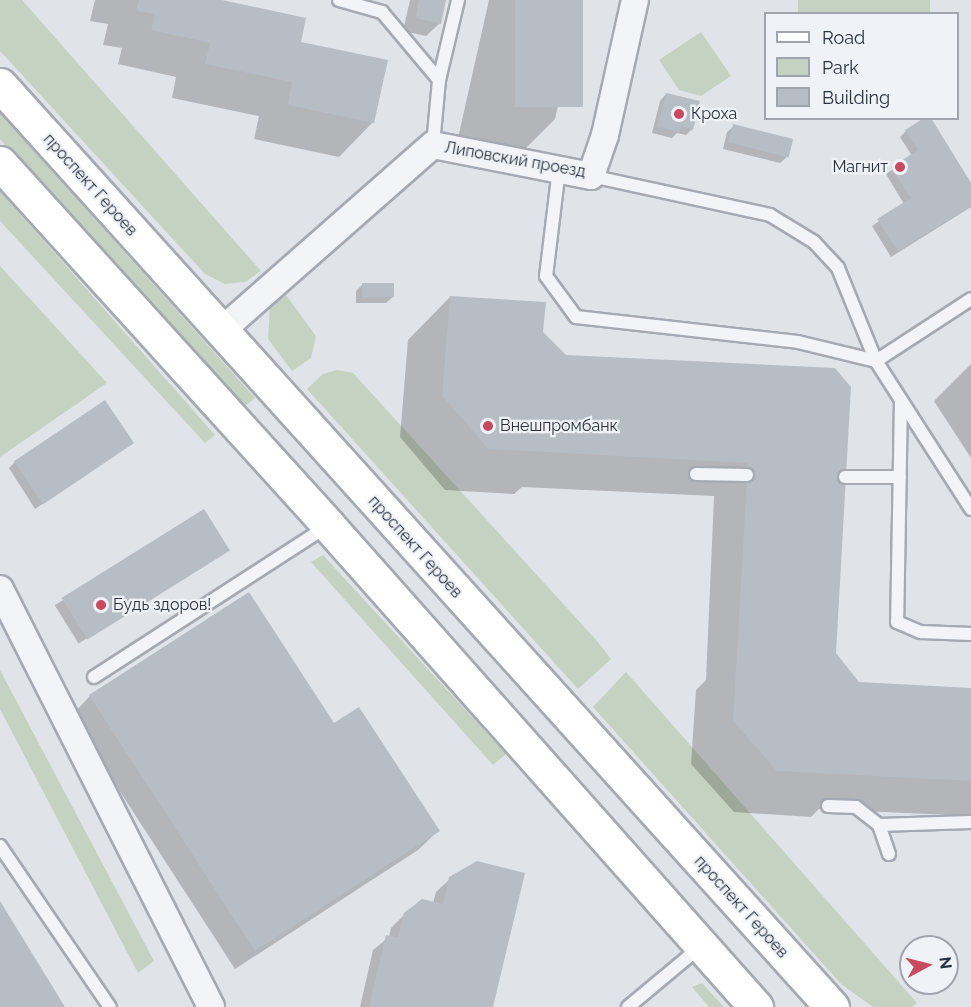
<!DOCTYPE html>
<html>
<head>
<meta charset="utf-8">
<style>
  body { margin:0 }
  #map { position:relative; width:971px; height:1007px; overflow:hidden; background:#e0e3e8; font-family:Raleway,sans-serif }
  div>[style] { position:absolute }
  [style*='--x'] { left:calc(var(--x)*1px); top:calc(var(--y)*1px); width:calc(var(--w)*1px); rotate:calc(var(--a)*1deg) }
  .green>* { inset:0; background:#c6d2c1; transform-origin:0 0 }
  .shadow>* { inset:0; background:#0003; transform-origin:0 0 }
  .building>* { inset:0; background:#b7bdc5; transform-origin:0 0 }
  .roads { filter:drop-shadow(2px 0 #a5aab2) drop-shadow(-2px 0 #a5aab2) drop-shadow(0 2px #a5aab2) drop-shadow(0 -2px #a5aab2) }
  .lane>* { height:12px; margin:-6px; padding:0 6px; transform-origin:6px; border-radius:6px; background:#f2f4f7 }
  .street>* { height:26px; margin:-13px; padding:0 13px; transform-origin:13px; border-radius:13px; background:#f2f4f7 }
  .secondary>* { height:33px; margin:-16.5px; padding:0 16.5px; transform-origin:16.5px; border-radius:16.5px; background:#fff }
  .dots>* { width:16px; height:16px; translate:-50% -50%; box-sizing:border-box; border:3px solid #eff2f6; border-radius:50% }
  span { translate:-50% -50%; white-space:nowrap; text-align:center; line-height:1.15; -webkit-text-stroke:4.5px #eff2f6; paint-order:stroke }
  .poi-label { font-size:16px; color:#29313f }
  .left { translate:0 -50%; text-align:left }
  .right { translate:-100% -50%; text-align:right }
  .street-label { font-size:16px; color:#29313f }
  .legend { position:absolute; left:764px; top:12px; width:195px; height:108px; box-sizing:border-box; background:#eff2f6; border:2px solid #a0a5ad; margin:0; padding:8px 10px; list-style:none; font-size:18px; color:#29313f }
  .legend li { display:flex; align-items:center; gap:12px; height:30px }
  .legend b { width:30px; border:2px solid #a0a5ad }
  .north { position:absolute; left:899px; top:935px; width:60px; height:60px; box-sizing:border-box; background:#eff2f6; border:2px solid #a0a5ad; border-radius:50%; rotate:83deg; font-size:16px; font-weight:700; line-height:24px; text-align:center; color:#29313f }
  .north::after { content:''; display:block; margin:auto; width:21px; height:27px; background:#c84a5f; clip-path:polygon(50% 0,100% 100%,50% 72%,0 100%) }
</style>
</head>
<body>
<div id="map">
  <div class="green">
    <div style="clip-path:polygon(0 0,22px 0,261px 271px,245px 282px,225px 284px,205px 274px,0 51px)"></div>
    <div style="left:798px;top:0;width:132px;height:13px"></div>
    <div style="clip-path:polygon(701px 32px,731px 76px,701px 96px,679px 90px,659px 60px)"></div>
    <div style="clip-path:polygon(0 113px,255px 398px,244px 407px,0 139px)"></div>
    <div style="clip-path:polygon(0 191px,215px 435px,205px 443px,0 221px)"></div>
    <div style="clip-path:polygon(0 266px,107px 383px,0 457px)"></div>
    <div style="clip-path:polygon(286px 295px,316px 336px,311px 358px,292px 371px,268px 339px,270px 307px)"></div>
    <div style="clip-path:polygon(337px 370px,353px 373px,597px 641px,611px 659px,578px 689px,307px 389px,323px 374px)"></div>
    <div style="clip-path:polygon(323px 555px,506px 754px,493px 765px,311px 562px)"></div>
    <div style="clip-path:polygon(0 670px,154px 961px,138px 973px,0 709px)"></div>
    <div style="clip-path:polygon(626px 672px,917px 1003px,912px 1007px,873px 1007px,841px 984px,593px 707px)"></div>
    <div style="clip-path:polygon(702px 983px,724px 1007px,709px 1007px,692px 987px)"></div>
  </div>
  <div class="shadow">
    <div style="clip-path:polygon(95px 0,217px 0,373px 122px,339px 157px,254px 139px,259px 116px,172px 98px,176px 77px,118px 64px,122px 48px,103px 45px,108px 24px,90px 21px)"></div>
    <div style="clip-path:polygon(410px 0,445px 0,440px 23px,426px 36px,403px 31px)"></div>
    <div style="clip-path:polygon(489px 0,582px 0,555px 119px,521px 153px,458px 138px)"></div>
    <div style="clip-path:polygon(666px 94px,692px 129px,686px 135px,677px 133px,672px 138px,652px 133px,660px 101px)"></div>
    <div style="clip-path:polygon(734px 126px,787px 157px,780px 163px,723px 149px,727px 132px)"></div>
    <div style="clip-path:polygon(906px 131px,971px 186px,971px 207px,891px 257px,872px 226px,904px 204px,886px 174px,912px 156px,900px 137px)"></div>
    <div style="clip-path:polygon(362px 285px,393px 297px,386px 303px,356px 303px,356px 291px)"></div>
    <div style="clip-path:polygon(450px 297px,542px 333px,565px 356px,834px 369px,834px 653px,859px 684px,971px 690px,971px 816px,819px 809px,811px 817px,734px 812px,691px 764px,696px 690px,706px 680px,714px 496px,522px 487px,514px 494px,445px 490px,400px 437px,408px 340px)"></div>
    <div style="clip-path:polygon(971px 364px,971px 458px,934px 401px)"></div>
    <div style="clip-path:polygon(132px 443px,35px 509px,9px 468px,15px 462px)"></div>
    <div style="left:204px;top:512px;width:45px;height:176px;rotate:58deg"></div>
    <div style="clip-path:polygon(90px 696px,333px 725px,438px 831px,418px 850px,235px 969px,71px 716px)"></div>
    <div style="clip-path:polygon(450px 879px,492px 1007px,360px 1007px,373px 950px,389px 937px,391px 928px,405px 914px,433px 903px,436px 892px)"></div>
  </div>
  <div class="building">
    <div style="clip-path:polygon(139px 0,222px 0,306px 18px,301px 42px,388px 60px,374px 123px,288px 105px,292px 82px,205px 64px,210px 43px,151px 30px,155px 14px,136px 11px)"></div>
    <div style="clip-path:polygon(419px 0,446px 0,441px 24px,416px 18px)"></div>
    <div style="left:515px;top:0;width:68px;height:107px"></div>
    <div style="clip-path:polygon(666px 93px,700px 101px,693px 130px,681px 126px,680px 132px,657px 127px)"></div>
    <div style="clip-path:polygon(924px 118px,931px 118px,971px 183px,971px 206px,898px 251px,877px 219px,911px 198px,891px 167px,918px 150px,905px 130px)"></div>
    <div style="left:733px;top:124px;width:62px;height:19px;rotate:14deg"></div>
    <div style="left:362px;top:283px;width:32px;height:14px"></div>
    <div style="clip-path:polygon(450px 296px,546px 302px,543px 332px,566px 355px,835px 368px,851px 387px,836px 653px,859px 682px,971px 688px,971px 781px,777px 771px,733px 721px,748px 463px,488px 449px,442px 395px)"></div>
    <div style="left:105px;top:400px;width:52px;height:110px;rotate:56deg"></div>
    <div style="left:204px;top:509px;width:49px;height:168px;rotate:58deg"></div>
    <div style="clip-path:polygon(249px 592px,334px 723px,359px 707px,440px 831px,255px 951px,89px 695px)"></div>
    <div style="clip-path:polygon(477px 861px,525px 873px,493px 1007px,369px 1007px,386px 935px,398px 938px,404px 913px,422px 899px,443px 904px,449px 877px)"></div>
    <div style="clip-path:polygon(0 901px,65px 1007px,0 1007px)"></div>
  </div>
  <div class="roads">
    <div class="lane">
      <div style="--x:339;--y:0;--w:45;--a:15.6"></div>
      <div style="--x:382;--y:12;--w:89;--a:50"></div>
      <div style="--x:439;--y:80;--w:65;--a:95.3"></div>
      <div style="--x:439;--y:80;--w:82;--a:-76.6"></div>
      <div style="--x:559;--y:169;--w:108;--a:96.9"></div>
      <div style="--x:546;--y:276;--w:51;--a:53.8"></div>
      <div style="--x:576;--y:317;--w:223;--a:6.4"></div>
      <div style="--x:798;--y:342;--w:80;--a:13.7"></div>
      <div style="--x:876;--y:361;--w:113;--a:-33.1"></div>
      <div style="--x:591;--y:176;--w:183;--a:12.3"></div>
      <div style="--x:770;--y:215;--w:52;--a:31.5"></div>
      <div style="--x:814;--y:242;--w:35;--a:47"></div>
      <div style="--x:838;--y:268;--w:100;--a:67.8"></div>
      <div style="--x:876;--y:361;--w:176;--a:57.3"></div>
      <div style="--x:901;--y:400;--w:222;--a:91"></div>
      <div style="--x:897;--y:622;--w:26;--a:23"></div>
      <div style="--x:921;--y:632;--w:50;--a:2.3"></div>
      <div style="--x:696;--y:474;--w:51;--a:1.1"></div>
      <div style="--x:845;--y:477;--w:55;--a:0"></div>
      <div style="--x:94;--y:677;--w:278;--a:-32.9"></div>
      <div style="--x:828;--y:806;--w:28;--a:2"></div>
      <div style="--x:856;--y:807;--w:29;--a:38"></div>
      <div style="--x:0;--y:846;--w:195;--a:55.7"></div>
      <div style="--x:889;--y:854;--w:31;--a:-109"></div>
      <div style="--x:879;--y:825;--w:92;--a:-1.9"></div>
      <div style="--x:628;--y:1007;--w:94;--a:-39.8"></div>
    </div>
    <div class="street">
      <div style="--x:221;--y:331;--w:282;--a:-41.3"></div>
      <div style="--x:433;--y:145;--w:161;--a:11.1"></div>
      <div style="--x:591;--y:176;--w:43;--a:-71.1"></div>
      <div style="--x:605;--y:135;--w:138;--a:-77.5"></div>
      <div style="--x:0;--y:589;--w:468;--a:63.2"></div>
    </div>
    <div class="secondary">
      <div style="--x:0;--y:85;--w:1242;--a:47.94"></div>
      <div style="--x:0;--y:163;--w:488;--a:47.8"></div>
      <div style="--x:328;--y:525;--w:645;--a:48.4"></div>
    </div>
  </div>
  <div class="dots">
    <div style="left:679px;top:114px;background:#c84a5f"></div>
    <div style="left:900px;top:167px;background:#c84a5f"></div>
    <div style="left:488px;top:426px;background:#c84a5f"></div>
    <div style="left:101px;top:605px;background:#c84a5f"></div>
  </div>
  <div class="poi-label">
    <span class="left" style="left:691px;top:114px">Кроха</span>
    <span class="right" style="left:888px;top:167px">Магнит</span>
    <span class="left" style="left:500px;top:426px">Внешпромбанк</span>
    <span class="left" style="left:113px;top:605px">Будь здоров!</span>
  </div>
  <div class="street-label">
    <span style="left:515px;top:160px;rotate:10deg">Липовский проезд</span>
    <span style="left:90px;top:185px;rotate:48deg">проспект Героев</span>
    <span style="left:415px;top:547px;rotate:48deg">проспект Героев</span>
    <span style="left:741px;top:907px;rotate:48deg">проспект Героев</span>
  </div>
  <ul class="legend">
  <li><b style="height:8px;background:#fff"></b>Road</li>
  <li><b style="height:16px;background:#c6d2c1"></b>Park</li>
  <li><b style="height:16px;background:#b7bdc5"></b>Building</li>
  </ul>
  <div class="north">N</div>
</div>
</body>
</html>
